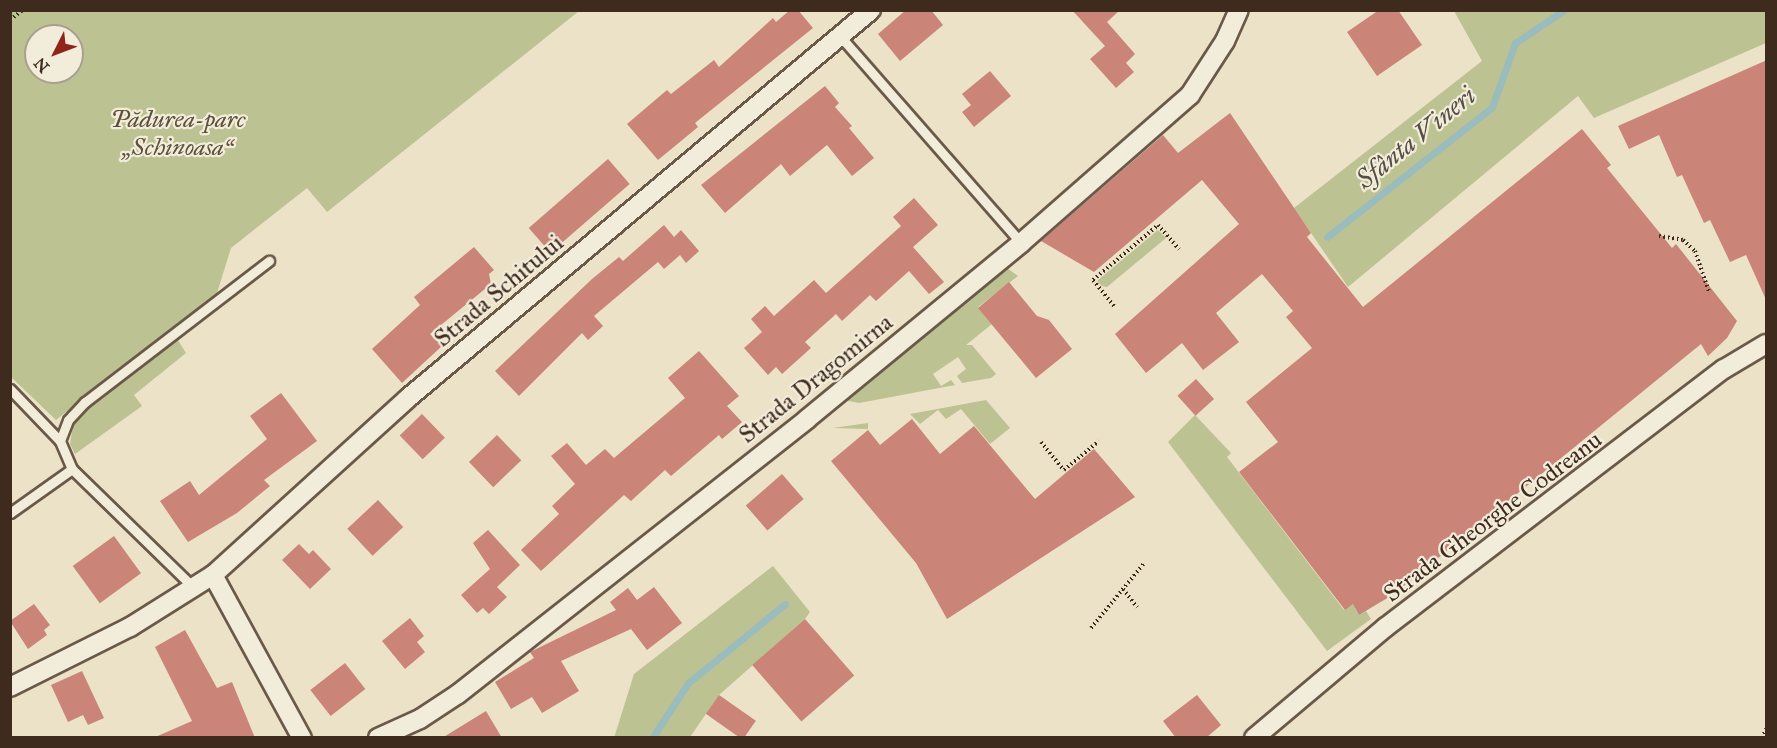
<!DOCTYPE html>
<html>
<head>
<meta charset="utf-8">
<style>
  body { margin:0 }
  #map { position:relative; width:1777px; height:748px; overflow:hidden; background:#ebe2c7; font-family:"IM FELL Great Primer",serif }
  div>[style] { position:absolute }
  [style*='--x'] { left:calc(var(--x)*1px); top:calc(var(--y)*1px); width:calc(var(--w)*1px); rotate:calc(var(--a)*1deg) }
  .green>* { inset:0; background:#bdc292 }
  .stream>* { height:7px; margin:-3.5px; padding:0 3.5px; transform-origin:3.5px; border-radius:3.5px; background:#9bbcbd }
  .building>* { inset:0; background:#ca8478; transform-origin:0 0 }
  .path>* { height:4px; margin-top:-2px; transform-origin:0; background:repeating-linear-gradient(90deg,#3f2b1d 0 1.5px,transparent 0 4.5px) }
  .roads { filter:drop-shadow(2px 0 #6a5948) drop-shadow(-2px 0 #6a5948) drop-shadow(0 2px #6a5948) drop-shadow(0 -2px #6a5948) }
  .service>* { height:9px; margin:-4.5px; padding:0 4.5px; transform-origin:4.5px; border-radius:4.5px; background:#f2ecdb }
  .minor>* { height:18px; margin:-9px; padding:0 9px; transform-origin:9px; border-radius:9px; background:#f2ecdb }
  span { translate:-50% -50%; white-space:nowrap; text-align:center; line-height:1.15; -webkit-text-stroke:4.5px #f2ecdb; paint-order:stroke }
  .park-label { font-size:24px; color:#5e513a; font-style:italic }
  .street-label { font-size:24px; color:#3f2b1d }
  .water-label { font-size:26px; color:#564f45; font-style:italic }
  .frame { position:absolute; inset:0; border:12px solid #3f2b1d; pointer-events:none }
  .north { position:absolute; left:24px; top:24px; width:60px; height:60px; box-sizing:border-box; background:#f2ecdb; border:2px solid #aa9f8f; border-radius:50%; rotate:228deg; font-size:16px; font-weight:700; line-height:24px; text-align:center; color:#3f2b1d }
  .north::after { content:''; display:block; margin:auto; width:21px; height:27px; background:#8f2418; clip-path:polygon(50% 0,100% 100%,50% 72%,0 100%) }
</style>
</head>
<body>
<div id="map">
  <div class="green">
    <div style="clip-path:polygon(evenodd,11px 10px,579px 10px,579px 11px,327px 212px,307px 188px,231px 248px,217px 293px,56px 420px,11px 377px,11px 10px,36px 36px,72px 36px,72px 72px,36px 72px,36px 36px)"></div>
    <div style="clip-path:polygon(1454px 11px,1766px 11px,1766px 43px,1594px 118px,1578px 96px,1348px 287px,1294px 208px,1482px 61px)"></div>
    <div style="clip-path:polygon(1158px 230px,1166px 238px,1107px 287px,1102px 286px,1097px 281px)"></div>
    <div style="clip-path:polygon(1007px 268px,1018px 276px,978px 307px,992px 324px,966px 345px,972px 345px,996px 374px,991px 378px,962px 383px,957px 376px,966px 369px,958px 357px,933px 374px,941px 386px,951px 380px,955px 385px,859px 403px,843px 400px)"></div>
    <div style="clip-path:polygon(176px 337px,186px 353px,134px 395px,142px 406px,75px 454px,70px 444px,73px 425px,97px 400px)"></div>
    <div style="clip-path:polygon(986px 400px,1010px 428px,990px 444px,961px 409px,946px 419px,938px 410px,920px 424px,910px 414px)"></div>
    <div style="clip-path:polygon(1195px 415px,1231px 453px,1227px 457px,1344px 610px,1360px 599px,1355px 608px,1359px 615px,1366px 611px,1371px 619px,1327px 651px,1168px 442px)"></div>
    <div style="clip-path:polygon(868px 423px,868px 429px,833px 428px)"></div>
    <div style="clip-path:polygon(773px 566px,810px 612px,805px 619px,719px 695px,690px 737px,614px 738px,634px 674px)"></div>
  </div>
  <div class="stream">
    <div style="--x:1327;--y:237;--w:210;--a:-38.2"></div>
    <div style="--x:1492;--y:107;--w:68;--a:-70.2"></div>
    <div style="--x:1515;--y:43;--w:59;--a:-34"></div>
    <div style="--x:652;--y:738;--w:66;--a:-56.8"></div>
    <div style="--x:688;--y:683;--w:125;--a:-39.2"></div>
  </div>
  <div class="building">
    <div style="clip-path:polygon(790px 10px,798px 10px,813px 28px,695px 123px,698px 127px,658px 160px,627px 124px,667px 90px,671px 94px,714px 60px,719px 67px,773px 18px,776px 22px)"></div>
    <div style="clip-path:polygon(906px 10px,931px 10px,943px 25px,900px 61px,878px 34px)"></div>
    <div style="clip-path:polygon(1072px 10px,1120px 10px,1107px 22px,1135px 54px,1126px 63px,1134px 72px,1116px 88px,1090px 59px,1105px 46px)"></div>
    <div style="clip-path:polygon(1379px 10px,1398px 10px,1422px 45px,1377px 76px,1347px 32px)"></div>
    <div style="clip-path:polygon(1767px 60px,1767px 302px,1746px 255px,1730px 262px,1710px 220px,1704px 223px,1682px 175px,1677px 177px,1659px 135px,1629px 149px,1618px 126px)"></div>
    <div style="clip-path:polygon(990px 71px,1011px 96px,974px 127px,962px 112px,971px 105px,962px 94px)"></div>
    <div style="clip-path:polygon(825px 86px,839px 103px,835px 107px,852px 126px,849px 128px,874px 158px,852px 176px,827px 145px,790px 176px,781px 164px,725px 213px,701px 185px)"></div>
    <div style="clip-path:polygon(1230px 113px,1311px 233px,1307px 237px,1363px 307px,1582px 129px,1611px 165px,1607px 168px,1672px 248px,1676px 244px,1737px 321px,1727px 338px,1708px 356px,1701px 344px,1394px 594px,1359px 615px,1353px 604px,1345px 610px,1239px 472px,1278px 442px,1246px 402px,1312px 348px,1286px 317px,1293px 311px,1262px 274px,1216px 313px,1239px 342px,1203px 370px,1182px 343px,1146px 373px,1115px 334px,1239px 224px,1202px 180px,1094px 272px,1041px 241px,1163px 135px,1178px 153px)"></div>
    <div style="left:608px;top:159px;width:33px;height:105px;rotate:49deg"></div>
    <div style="clip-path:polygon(914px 198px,938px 225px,913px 247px,944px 282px,929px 294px,909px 271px,876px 301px,870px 295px,842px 321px,836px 314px,805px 342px,811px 348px,782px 374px,776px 367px,768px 375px,744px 348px,762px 332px,751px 319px,765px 306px,774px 316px,814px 280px,826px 293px,901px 226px,893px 217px)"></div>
    <div style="clip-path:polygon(664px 225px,674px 237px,681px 230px,699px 251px,686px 263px,680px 255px,664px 269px,658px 262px,594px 316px,603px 326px,588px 340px,582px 333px,519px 396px,495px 371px,592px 279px,619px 257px,623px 261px)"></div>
    <div style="clip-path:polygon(474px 247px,494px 270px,489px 274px,491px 284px,430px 334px,442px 346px,402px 383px,372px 349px,420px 305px,414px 297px)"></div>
    <div style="clip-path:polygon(1009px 282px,1037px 316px,1049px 320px,1072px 349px,1036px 378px,978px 308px)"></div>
    <div style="clip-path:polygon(699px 351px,739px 396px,727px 406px,742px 422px,722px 439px,719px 435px,671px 476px,665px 470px,631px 501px,624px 495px,541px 571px,521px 550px,559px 514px,552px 506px,575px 484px,551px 456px,567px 443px,586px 465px,605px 449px,614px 458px,685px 398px,668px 378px)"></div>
    <div style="left:1196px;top:379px;width:27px;height:25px;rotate:48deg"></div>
    <div style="clip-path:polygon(281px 393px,317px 441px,264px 480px,270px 486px,237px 513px,188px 542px,160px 501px,190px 481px,199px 495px,267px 439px,250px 416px)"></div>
    <div style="left:422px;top:414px;width:33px;height:31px;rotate:46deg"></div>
    <div style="clip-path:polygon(912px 419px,940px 454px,974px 426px,1035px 499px,1094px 449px,1135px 497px,947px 619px,916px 563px,831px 461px,868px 430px,880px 445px)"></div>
    <div style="left:497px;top:435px;width:35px;height:39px;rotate:46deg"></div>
    <div style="left:782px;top:474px;width:33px;height:48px;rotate:49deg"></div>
    <div style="left:378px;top:500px;width:37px;height:42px;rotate:47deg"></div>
    <div style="clip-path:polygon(488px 530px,520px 565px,497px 587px,507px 597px,489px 614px,483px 608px,477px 613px,461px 595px,490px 569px,473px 543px)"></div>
    <div style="left:114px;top:536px;width:46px;height:51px;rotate:54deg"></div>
    <div style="clip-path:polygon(299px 544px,309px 554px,313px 550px,331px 569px,310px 589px,282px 560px)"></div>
    <div style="clip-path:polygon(654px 587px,682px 623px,647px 650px,631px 629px,561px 661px,579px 691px,542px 713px,532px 697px,511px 709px,495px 682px,534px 658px,530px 652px,616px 610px,610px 602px,628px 588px,637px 600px)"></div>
    <div style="clip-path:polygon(34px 604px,50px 625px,44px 630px,47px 635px,28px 649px,10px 621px)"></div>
    <div style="clip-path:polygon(410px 618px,424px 636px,417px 642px,425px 652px,405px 669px,382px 641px)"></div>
    <div style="left:805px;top:619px;width:75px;height:70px;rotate:49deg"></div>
    <div style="clip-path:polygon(185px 630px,217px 688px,232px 682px,255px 738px,153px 738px,192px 721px,155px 647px)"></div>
    <div style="left:345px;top:663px;width:33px;height:44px;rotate:52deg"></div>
    <div style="clip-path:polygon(82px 671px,104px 718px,88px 725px,83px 715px,68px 722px,51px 685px)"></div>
    <div style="left:719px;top:695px;width:45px;height:23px;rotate:35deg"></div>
    <div style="clip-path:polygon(1197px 695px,1221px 725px,1206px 738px,1176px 738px,1163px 721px)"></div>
    <div style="clip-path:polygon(486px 711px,502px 738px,442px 738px)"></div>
  </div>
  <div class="path">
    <div style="--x:10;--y:20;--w:16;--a:-38"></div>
    <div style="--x:1659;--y:236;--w:24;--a:9"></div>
    <div style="--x:1683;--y:240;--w:16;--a:43"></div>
    <div style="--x:1695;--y:251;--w:43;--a:71.1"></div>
    <div style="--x:1114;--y:306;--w:33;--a:-129"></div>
    <div style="--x:1093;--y:280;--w:85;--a:-40.2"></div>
    <div style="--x:1158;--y:225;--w:32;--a:49"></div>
    <div style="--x:1041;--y:442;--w:36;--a:51"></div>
    <div style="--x:1064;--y:470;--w:45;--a:-39.6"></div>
    <div style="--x:1123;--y:589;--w:23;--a:52"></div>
    <div style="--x:1091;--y:628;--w:85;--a:-50.7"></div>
    <div style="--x:1762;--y:738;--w:10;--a:-66"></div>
  </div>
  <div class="roads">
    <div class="service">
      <div style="--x:840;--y:36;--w:275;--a:48.8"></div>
      <div style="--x:10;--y:389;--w:72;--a:46.1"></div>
      <div style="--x:60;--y:441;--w:30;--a:67"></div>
      <div style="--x:72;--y:469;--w:168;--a:44.3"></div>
      <div style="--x:60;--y:441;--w:22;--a:-69"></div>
      <div style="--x:68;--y:420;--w:25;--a:-47"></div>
      <div style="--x:85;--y:402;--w:232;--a:-37.5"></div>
      <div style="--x:10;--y:513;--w:76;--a:-35.4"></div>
    </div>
    <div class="minor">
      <div style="--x:213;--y:575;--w:186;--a:61.4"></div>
      <div style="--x:10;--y:687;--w:134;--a:-26.6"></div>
      <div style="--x:130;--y:627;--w:98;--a:-32.1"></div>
      <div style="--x:213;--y:575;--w:263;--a:-42.2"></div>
      <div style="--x:408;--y:398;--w:604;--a:-39.96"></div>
      <div style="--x:378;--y:738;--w:46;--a:-24.3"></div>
      <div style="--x:420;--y:719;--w:45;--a:-33.3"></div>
      <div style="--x:458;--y:694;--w:444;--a:-38.2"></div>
      <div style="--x:807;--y:419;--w:277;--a:-39.4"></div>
      <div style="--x:1021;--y:243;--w:225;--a:-41.2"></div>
      <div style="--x:1190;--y:95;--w:64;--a:-57.1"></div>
      <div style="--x:1225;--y:41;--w:34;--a:-66"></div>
      <div style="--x:1254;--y:738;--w:172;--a:-40.1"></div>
      <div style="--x:1386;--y:627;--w:425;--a:-37.4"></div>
      <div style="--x:1724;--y:369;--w:49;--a:-30.8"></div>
    </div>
  </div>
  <div class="park-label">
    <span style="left:178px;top:134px">Pădurea-parc<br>„Schinoasa“</span>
  </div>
  <div class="street-label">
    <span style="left:499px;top:291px;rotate:-40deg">Strada Schitului</span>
    <span style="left:816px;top:379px;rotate:-39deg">Strada Dragomirna</span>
    <span style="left:1493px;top:517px;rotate:-37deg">Strada Gheorghe Codreanu</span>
  </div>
  <div class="water-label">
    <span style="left:1416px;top:138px;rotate:-39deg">Sfânta Vineri</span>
  </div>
  <div class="frame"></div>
  <div class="north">N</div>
</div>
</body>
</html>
